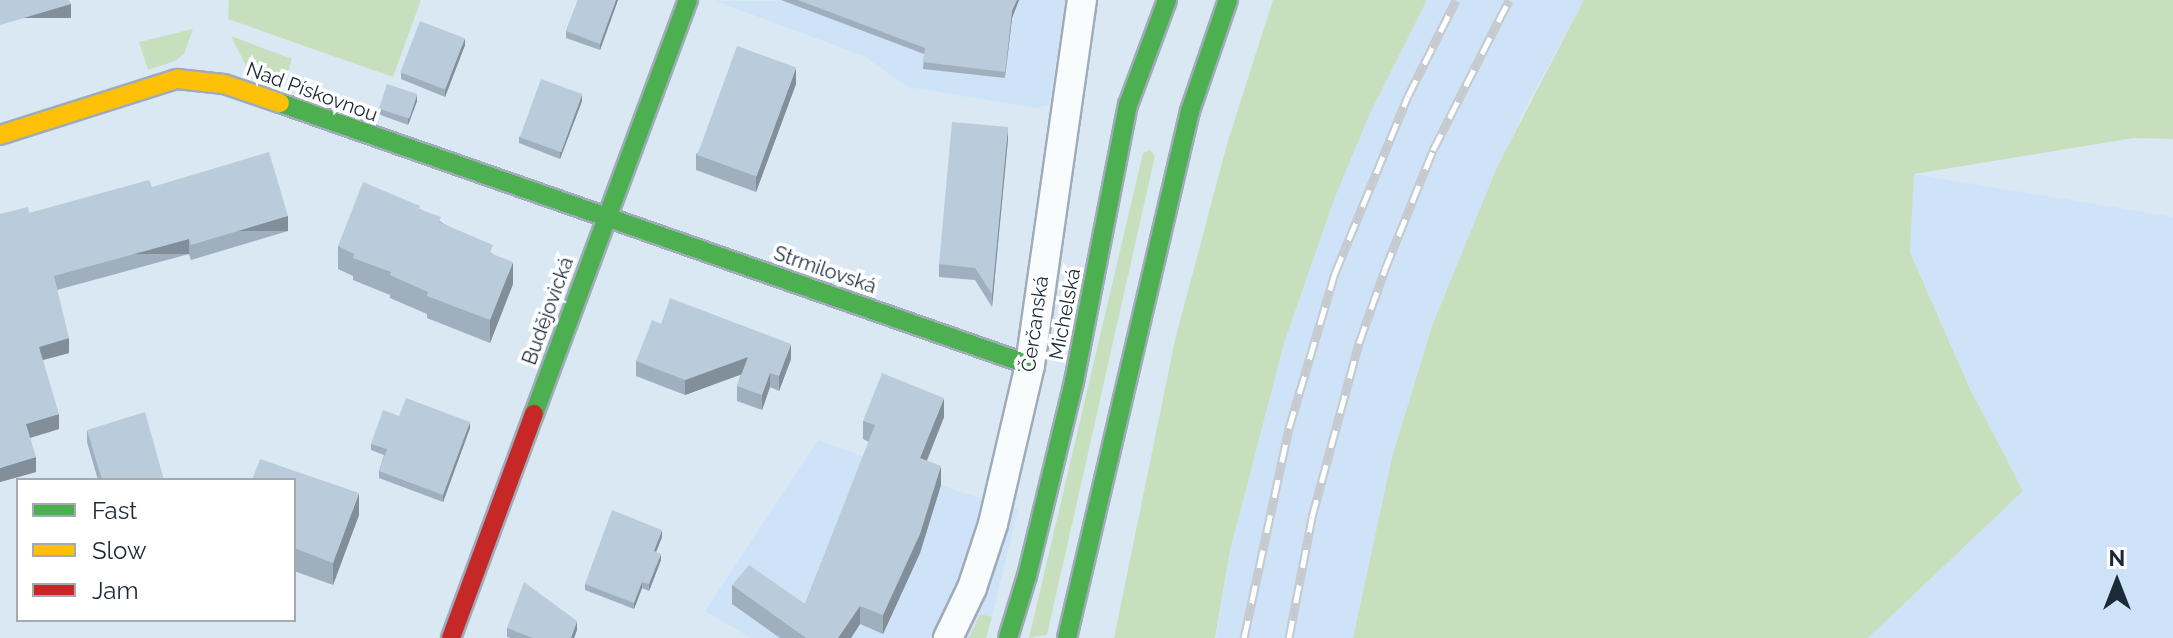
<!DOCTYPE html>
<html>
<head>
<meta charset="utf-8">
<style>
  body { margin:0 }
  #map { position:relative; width:2173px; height:638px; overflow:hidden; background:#dae8f4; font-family:Raleway,sans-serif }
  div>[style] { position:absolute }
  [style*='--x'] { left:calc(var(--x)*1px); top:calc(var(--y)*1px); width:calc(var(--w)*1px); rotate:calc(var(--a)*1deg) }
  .built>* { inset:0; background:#cee3f7 }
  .green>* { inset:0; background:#c8dfbe }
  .roads { filter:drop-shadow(2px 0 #9facb8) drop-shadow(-2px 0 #9facb8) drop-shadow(0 2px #9facb8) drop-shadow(0 -2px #9facb8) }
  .street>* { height:28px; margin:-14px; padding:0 14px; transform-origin:14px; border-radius:14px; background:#f9fcfd }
  .fast>* { height:18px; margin:-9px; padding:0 9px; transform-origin:9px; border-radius:9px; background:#4caf50 }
  .slow>* { height:18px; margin:-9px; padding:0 9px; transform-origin:9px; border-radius:9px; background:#ffc107 }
  .jam>* { height:18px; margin:-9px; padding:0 9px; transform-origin:9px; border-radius:9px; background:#c62828 }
  .rail>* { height:9px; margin-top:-4.5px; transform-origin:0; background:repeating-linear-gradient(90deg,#fff 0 18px,#c6cace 0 36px); box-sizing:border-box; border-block:2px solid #c6cace }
  .wall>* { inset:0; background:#a0afbd }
  .shaded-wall>* { inset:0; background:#828f9a; transform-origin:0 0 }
  .building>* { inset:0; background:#baccdc; transform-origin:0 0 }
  span { translate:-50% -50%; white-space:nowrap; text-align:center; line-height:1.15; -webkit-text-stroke:7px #fff; paint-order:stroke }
  .street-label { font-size:20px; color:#1b2a39 }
  .legend { position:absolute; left:16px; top:478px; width:280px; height:144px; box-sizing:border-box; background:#fff; border:2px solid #a4aab0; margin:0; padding:10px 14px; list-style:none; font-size:24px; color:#1b2a39 }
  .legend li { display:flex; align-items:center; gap:16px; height:40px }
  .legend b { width:40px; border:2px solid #a4aab0 }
  .north { position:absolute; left:2077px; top:542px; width:80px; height:80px; -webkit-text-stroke:6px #fff; paint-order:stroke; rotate:0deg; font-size:22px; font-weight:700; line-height:32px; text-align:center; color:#1b2a39 }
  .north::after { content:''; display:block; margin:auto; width:28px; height:36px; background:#1b2a39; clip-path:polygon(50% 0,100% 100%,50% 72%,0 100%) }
</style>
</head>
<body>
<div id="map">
  <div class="built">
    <div style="clip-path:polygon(1066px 0,1049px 105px,1035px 108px,908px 87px,864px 56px,715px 1px)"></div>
    <div style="clip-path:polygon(1427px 0,1584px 0,1521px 116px,1432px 326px,1392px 457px,1353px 638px,1216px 638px,1230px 551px,1284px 343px,1335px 197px,1371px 111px)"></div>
    <div style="clip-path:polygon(1914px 174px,2173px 217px,2173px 638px,1868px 638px,2023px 491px,1969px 387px,1910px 251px)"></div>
    <div style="clip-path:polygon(818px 440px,961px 492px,1018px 509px,992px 617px,980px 614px,969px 638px,751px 638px,705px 611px)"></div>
  </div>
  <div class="green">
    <div style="clip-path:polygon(229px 0,421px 0,393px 77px,228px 19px)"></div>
    <div style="clip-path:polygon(1273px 0,1427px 0,1371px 111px,1335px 197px,1284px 343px,1230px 551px,1215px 638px,1114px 638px,1175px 340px,1227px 144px)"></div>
    <div style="clip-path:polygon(1584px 0,2173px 0,2173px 139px,2134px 138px,1914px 174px,1910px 252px,1969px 387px,2023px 491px,1868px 638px,1353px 638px,1392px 457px,1432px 326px,1498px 165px)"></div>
    <div style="clip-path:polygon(193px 29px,184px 54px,175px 61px,148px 70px,139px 42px)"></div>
    <div style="clip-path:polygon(231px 36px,292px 59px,284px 84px,247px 68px)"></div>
    <div style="clip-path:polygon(1150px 150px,1155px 156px,1047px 635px,1029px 638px,1143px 153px)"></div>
    <div style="clip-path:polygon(980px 614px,992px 617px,986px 638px,969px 638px)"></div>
  </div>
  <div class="roads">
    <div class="street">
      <div style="--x:948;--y:638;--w:55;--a:-64.4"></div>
      <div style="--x:972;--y:588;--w:67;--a:-71.8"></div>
      <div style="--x:993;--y:524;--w:163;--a:-76.9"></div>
      <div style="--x:1030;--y:365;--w:369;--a:-81.9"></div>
    </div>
    <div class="fast">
      <div style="--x:280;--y:103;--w:794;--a:19.26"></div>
      <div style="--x:534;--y:414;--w:442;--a:-69.6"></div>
      <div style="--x:1008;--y:638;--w:65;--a:-73"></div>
      <div style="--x:1027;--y:576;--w:200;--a:-76.4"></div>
      <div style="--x:1074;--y:382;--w:282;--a:-79"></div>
      <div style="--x:1128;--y:105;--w:112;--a:-69.6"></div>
      <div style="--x:1067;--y:638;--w:541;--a:-76.86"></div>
      <div style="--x:1190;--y:111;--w:117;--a:-71.1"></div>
    </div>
    <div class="slow">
      <div style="--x:0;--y:135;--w:186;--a:-17.6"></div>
      <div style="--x:177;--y:79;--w:47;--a:6.1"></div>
      <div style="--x:224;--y:84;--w:59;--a:18.7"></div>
    </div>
    <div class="jam">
      <div style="--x:451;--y:638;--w:239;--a:-69.7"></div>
    </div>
  </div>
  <div class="rail">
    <div style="--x:1244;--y:638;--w:215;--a:-77.9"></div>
    <div style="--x:1289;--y:428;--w:162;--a:-73.5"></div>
    <div style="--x:1335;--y:273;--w:191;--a:-67.6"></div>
    <div style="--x:1408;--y:96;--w:107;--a:-63.4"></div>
    <div style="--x:1289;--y:638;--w:123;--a:-79.2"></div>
    <div style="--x:1312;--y:517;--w:180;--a:-74.9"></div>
    <div style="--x:1359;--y:343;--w:78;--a:-70.6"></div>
    <div style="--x:1385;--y:269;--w:128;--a:-68"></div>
    <div style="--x:1433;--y:150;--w:168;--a:-63.1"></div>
  </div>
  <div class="wall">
    <div style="clip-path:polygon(578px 0,618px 0,600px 50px,566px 38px,566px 31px)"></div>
    <div style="clip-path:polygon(781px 0,1019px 0,1012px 18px,1005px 78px,923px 69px,924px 54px)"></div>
    <div style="clip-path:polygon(465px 45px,445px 97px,401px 79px,401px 73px)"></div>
    <div style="clip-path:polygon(796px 84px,756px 192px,696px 170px,696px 154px)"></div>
    <div style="clip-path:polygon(417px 101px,408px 125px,378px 114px,378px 108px)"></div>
    <div style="clip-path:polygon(582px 101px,560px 159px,519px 143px,519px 137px)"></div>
    <div style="clip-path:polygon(1008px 139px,992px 307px,975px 280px,939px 277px,939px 264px)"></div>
    <div style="clip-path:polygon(152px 187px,288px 231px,191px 260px,189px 254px,57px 290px,69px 353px,43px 360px,59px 429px,30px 438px,36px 472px,0 482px,29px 213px)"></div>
    <div style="clip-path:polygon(420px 209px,493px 254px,513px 284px,490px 343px,427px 318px,427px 314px,390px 298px,390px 295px,353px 280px,353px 276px,338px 269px,338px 246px)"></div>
    <div style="clip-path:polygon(661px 324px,791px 359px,779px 391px,770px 387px,762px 410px,737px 401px,737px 386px,741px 374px,685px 395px,636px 376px,636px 361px)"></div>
    <div style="clip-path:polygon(399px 416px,470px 428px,443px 502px,379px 478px,379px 471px,384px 455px,371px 450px,371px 444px)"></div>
    <div style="clip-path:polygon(944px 417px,927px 461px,941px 485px,920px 553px,883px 634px,860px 624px,851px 638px,780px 638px,732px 604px,732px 585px,805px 604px,869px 442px,863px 439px,863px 421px)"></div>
    <div style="clip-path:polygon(87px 430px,164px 480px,98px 480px,87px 442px)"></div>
    <div style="clip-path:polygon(294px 480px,359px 515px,333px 585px,294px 571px)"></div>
    <div style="clip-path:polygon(662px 537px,656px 552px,661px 560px,649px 591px,642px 588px,634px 609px,585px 590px,585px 584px)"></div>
    <div style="clip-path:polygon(507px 628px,577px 630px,574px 638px,511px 638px,507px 637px)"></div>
  </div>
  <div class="shaded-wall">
    <div style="clip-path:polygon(616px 0,618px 0,600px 50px,600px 44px)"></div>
    <div style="clip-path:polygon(1017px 0,1019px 0,1012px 18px,1005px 78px,1012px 11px)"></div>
    <div style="left:71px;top:4px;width:14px;height:74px;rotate:90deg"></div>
    <div style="clip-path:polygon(465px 38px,465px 45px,445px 97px,445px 90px)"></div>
    <div style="clip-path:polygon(796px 68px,796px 84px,756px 192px,756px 176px)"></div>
    <div style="clip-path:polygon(417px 94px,417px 101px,408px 125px,408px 118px)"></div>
    <div style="clip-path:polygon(582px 94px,582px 101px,560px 159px,560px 153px)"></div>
    <div style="clip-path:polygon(1008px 127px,1008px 139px,992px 307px,992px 294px)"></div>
    <div style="left:288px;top:216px;width:15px;height:101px;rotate:90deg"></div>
    <div style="left:189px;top:239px;width:15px;height:140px;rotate:90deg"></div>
    <div style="clip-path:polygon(513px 262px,513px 284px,490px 343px,490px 320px)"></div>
    <div style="clip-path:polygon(69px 338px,69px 353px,39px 361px,39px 347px)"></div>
    <div style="clip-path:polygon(791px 344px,791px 359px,779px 391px,779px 376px)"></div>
    <div style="clip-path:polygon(748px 357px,748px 372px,685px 395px,685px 380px)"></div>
    <div style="clip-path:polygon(770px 373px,770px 387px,762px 410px,762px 395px)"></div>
    <div style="clip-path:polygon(944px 398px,944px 417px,920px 477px,920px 458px)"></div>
    <div style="clip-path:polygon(59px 414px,59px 429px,26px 439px,26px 424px)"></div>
    <div style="clip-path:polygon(470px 422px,470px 428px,443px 502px,443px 495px)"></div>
    <div style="clip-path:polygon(36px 457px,36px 472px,0 482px,0 468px)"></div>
    <div style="clip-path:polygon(941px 466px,941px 485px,920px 553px,883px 634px,883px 615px)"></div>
    <div style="clip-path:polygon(359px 493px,359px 515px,333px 585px,333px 563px)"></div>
    <div style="clip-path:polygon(662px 530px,662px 537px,654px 557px,654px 551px)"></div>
    <div style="clip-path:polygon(661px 554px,661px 560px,649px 591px,649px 584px)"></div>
    <div style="clip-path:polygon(642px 582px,642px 588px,634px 609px,634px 603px)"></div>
    <div style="clip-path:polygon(860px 606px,860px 624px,851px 638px,838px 638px)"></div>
    <div style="clip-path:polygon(577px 621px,577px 630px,574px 638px,571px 638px)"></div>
  </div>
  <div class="building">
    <div style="clip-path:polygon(0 0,69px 0,71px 4px,0 25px)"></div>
    <div style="clip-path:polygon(578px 0,616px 0,600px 44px,566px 31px)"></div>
    <div style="clip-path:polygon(798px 0,1017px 0,1012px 11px,1005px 72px,923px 62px,925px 48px)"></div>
    <div style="left:420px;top:21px;width:48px;height:55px;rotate:21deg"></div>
    <div style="left:737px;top:46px;width:63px;height:116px;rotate:20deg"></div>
    <div style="left:541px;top:79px;width:44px;height:62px;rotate:20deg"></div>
    <div style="left:387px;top:84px;width:32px;height:26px;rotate:18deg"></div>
    <div style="clip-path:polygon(952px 122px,1008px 127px,992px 294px,975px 268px,939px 264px)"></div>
    <div style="clip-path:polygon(269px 152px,288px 216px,191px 245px,189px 239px,54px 276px,69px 338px,39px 347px,59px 414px,26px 424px,36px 457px,0 468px,0 214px,28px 207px,29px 213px,149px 180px,152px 187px)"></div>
    <div style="clip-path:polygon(363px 182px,420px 206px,419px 209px,441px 217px,439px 222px,493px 245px,490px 253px,513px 262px,490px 320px,427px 296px,428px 292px,390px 275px,391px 272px,353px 258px,354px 254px,338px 246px)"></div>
    <div style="clip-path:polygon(670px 298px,791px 344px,779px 376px,770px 373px,762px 395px,737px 386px,748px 357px,685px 380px,636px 361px,652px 320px,661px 324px)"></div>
    <div style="clip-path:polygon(882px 373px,944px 398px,920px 458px,941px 466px,920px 534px,883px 615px,860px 606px,838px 638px,806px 638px,732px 585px,749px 565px,805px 604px,875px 425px,863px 421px)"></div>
    <div style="clip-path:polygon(406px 398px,470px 422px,443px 495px,379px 471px,387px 449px,371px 444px,383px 410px,399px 416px)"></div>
    <div style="clip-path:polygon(145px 412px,164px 480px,102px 480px,87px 430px)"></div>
    <div style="clip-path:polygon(260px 459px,359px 493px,333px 563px,294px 548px,294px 480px,252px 480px)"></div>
    <div style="clip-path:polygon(612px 510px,662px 530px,654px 551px,661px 554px,649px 584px,642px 582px,634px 603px,585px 584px)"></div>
    <div style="clip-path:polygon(524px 582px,577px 621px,571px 638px,533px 638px,507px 628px)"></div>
  </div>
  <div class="street-label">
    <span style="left:312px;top:92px;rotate:20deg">Nad Pískovnou</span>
    <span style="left:825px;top:270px;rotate:19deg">Strmilovská</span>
    <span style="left:548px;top:311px;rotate:-70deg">Budějovická</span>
    <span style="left:1065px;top:314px;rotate:-79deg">Michelská</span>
    <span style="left:1035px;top:324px;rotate:-82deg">Čerčanská</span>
  </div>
  <ul class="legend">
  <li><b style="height:10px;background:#4caf50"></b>Fast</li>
  <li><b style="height:10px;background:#ffc107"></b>Slow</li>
  <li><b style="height:10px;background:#c62828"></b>Jam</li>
  </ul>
  <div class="north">N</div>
</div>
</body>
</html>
